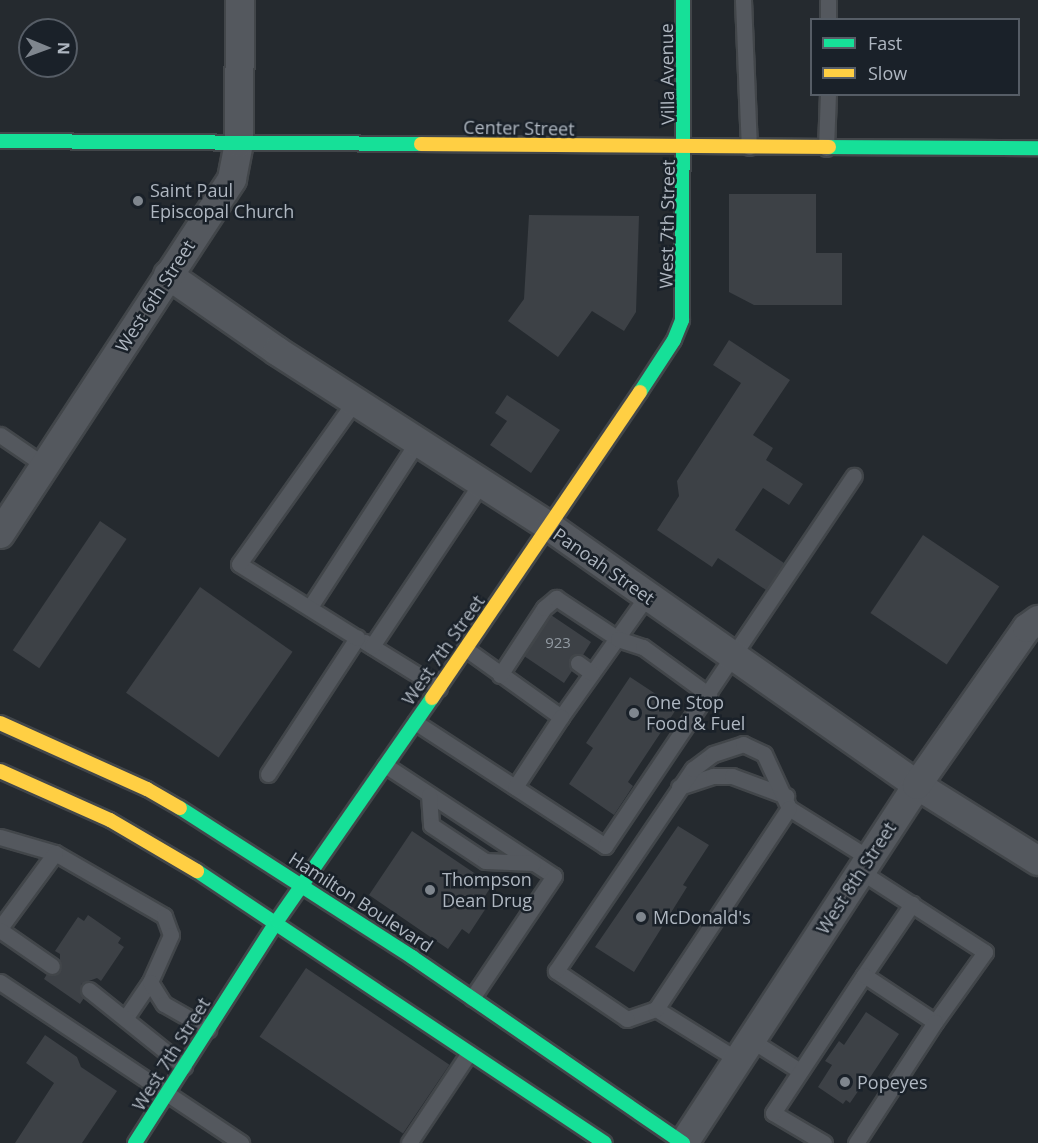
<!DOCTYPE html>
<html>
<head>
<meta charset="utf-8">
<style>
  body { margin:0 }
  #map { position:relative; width:1038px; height:1143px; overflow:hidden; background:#252a2f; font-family:"Open Sans",sans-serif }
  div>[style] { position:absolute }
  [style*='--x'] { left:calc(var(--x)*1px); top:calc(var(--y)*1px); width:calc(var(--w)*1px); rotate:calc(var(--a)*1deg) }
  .building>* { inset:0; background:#3d4146; transform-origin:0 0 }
  .roads { filter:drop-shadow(2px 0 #42464a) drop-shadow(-2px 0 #42464a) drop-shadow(0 2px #42464a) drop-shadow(0 -2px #42464a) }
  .lane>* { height:15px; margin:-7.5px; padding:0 7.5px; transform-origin:7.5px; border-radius:7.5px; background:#54585e }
  .street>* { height:28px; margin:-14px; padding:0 14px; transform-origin:14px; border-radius:14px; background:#54585e }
  .fast>* { height:14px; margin:-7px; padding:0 7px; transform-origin:7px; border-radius:7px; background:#16e098 }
  .slow>* { height:14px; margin:-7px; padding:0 7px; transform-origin:7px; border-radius:7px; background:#ffcf43 }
  .dots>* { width:16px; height:16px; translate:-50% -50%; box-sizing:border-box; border:3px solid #1a2129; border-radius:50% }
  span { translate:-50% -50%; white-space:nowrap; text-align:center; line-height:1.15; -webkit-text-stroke:5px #1a2129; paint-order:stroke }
  .number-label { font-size:15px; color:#929aa2 }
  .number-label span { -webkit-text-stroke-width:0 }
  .street-label { font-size:18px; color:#afb7c1 }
  .poi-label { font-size:18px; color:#afb7c1 }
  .left { translate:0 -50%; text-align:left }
  .legend { position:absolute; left:810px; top:18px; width:210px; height:78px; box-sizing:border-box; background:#1a2129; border:2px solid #565d66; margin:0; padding:8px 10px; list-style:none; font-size:18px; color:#afb7c1 }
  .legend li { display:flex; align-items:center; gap:12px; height:30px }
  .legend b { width:30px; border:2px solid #565d66 }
  .north { position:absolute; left:18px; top:18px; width:60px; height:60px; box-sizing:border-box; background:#1a2129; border:2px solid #565d66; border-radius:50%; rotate:91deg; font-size:16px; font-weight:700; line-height:24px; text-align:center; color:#afb7c1 }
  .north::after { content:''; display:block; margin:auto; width:21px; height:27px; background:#7f868e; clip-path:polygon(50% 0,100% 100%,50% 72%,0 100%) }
</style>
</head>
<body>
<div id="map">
  <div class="building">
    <div style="clip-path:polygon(729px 194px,816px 194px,816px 253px,842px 253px,842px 305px,754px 305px,729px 292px)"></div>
    <div style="clip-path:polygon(529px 215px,639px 216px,636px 312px,624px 331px,592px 311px,558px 357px,508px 321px,524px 299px)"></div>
    <div style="clip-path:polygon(729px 340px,790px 380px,753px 435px,773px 448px,766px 460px,803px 484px,789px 505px,763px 488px,735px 530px,784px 563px,766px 590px,718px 558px,712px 567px,657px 530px,679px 496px,677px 481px,741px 383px,713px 365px)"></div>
    <div style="clip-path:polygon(507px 395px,560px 430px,531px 473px,490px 445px,507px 421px,495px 413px)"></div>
    <div style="left:100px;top:521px;width:32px;height:156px;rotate:34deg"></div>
    <div style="left:923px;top:535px;width:92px;height:94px;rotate:34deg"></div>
    <div style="left:200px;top:587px;width:113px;height:129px;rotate:35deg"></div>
    <div style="clip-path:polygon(551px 615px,591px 642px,583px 655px,570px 658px,572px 671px,564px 683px,524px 656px)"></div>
    <div style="clip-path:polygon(630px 677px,677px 708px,628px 782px,633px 786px,614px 815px,569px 784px,593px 748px,586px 743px)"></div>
    <div style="clip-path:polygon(678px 826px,709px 845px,683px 885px,687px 887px,634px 972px,595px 947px)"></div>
    <div style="clip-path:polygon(412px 831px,492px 885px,480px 904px,486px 908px,469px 934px,462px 929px,448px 949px,369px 895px)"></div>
    <div style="clip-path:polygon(88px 915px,121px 938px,118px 943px,124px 947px,101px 981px,97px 978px,81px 984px,84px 998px,80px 1004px,44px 979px,47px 974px,60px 972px,60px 954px,55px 951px,78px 917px,84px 921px)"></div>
    <div style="left:306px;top:968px;width:173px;height:83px;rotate:34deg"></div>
    <div style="clip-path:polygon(866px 1012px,899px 1034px,867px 1082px,865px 1081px,850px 1103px,846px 1100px,843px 1104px,818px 1087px,832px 1065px,825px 1061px,839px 1041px,844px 1045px)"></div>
    <div style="clip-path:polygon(45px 1035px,77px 1057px,81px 1067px,117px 1091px,82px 1143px,15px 1143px,54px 1083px,26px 1063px)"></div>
  </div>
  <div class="roads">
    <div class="lane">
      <div style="--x:743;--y:0;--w:147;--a:87.7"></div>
      <div style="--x:828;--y:20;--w:20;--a:-90"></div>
      <div style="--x:826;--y:148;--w:54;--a:-87.9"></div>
      <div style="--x:0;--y:435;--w:53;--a:34.3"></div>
      <div style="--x:310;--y:607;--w:197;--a:-57"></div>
      <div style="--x:365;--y:642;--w:87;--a:31.9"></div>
      <div style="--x:372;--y:646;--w:196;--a:-56.2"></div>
      <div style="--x:466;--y:649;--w:117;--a:35.6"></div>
      <div style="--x:561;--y:717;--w:148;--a:-54.6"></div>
      <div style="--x:578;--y:663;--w:17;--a:36"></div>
      <div style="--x:500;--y:675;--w:80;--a:-56.7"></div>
      <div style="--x:544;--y:608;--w:16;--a:-40"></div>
      <div style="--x:556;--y:598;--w:74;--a:33.5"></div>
      <div style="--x:618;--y:639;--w:26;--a:18"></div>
      <div style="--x:643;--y:647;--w:82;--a:36"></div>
      <div style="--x:415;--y:722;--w:227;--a:33.1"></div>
      <div style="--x:605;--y:846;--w:446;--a:-56.1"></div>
      <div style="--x:385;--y:765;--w:202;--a:33.3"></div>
      <div style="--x:554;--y:876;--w:147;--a:123.9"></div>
      <div style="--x:268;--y:774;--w:163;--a:-56.8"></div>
      <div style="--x:357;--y:638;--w:139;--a:-147.9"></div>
      <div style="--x:239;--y:564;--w:200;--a:-54.6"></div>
      <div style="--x:515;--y:787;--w:84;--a:-56.7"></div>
      <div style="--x:679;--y:787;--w:36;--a:-18"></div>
      <div style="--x:713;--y:776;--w:19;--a:0"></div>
      <div style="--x:732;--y:776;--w:58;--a:20.3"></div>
      <div style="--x:429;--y:795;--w:30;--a:86"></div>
      <div style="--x:431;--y:825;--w:65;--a:33.7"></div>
      <div style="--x:485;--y:861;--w:48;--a:2.4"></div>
      <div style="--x:0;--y:837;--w:57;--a:16.2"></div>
      <div style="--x:55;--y:853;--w:126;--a:30"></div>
      <div style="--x:164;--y:916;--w:20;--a:70"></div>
      <div style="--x:171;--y:935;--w:51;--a:114.1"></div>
      <div style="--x:150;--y:982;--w:42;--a:124.4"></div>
      <div style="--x:860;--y:871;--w:149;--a:32.9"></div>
      <div style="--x:985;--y:952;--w:86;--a:125.5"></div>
      <div style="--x:0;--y:928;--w:93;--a:-53.7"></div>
      <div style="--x:0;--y:930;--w:63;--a:34.7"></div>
      <div style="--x:864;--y:975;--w:86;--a:-55.9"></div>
      <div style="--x:0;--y:982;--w:290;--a:33.7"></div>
      <div style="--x:150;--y:982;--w:26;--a:58"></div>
      <div style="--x:164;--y:1004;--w:51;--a:29.6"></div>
      <div style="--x:89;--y:990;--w:122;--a:38.7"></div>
      <div style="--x:656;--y:1009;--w:31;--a:161"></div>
      <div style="--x:627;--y:1019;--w:86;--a:-145.9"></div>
      <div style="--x:556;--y:971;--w:244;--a:-55.9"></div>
      <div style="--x:693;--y:769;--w:25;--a:-37"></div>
      <div style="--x:713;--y:754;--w:32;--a:-18"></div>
      <div style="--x:743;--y:744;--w:23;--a:25"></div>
      <div style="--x:764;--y:754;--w:60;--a:65.2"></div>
      <div style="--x:789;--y:808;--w:94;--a:32"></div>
      <div style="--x:751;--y:1040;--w:58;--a:32.3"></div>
      <div style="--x:738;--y:1060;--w:97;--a:-148.1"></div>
      <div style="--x:656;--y:1009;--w:241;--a:-56.5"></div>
      <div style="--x:409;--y:1143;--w:108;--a:-56.3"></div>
      <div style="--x:824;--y:1143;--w:59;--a:-149.5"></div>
      <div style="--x:773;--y:1113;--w:165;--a:-56.6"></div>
      <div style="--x:864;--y:975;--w:85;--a:33.5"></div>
      <div style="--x:935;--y:1022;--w:145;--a:123.1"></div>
    </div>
    <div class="street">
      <div style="--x:168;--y:275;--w:133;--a:34.9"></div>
      <div style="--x:277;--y:351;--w:325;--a:32.8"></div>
      <div style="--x:550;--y:527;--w:449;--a:35.1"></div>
      <div style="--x:917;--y:785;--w:143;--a:32.1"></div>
      <div style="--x:0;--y:534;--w:424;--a:-56.8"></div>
      <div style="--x:232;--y:179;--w:37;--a:-79"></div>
      <div style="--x:239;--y:143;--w:143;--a:-89.6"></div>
      <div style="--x:684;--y:1143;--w:427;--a:-56.9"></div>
      <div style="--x:917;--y:785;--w:192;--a:-55"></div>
      <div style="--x:1027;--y:628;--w:14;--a:-36"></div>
    </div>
    <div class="fast">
      <div style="--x:0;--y:141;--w:421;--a:0.4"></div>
      <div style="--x:829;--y:147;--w:209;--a:0.3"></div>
      <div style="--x:640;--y:392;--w:62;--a:-56.8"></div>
      <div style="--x:674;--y:340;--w:22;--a:-68"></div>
      <div style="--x:682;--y:320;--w:320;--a:-89.8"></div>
      <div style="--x:180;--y:808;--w:276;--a:32.7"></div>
      <div style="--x:412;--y:957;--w:329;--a:34.5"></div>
      <div style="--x:197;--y:871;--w:490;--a:33.7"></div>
      <div style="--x:135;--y:1143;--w:264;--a:-57.4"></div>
      <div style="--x:277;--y:921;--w:272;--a:-55.2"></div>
    </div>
    <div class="slow">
      <div style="--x:421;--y:144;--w:408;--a:0.4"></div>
      <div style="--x:432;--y:698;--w:370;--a:-55.8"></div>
      <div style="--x:0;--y:723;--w:161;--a:24.2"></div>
      <div style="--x:147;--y:789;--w:38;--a:30"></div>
      <div style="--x:0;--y:771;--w:120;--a:24"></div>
      <div style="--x:110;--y:820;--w:101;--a:30.4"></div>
    </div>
  </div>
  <div class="dots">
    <div style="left:138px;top:201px;background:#7f868e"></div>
    <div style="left:634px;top:713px;background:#7f868e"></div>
    <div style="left:430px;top:890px;background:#7f868e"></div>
    <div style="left:641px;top:917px;background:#7f868e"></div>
    <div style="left:845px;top:1082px;background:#7f868e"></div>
  </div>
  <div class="number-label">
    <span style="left:558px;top:643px">923</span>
  </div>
  <div class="street-label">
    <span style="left:667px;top:74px;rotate:-91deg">Villa Avenue</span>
    <span style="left:519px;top:128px;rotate:1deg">Center Street</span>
    <span style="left:667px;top:224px;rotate:-89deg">West 7th Street</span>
    <span style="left:155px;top:296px;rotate:-57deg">West 6th Street</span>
    <span style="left:604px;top:566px;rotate:35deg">Panoah Street</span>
    <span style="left:443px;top:650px;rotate:-55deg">West 7th Street</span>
    <span style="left:856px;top:878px;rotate:-57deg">West 8th Street</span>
    <span style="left:361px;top:902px;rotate:33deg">Hamilton Boulevard</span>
    <span style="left:171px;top:1054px;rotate:-58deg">West 7th Street</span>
  </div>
  <div class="poi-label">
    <span class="left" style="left:150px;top:201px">Saint Paul<br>Episcopal Church</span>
    <span class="left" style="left:646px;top:713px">One Stop<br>Food &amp; Fuel</span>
    <span class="left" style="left:442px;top:890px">Thompson<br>Dean Drug</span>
    <span class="left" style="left:653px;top:917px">McDonald's</span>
    <span class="left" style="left:857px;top:1082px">Popeyes</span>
  </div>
  <ul class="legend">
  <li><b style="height:8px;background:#16e098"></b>Fast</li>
  <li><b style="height:8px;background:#ffcf43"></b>Slow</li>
  </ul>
  <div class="north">N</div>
</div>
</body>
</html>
